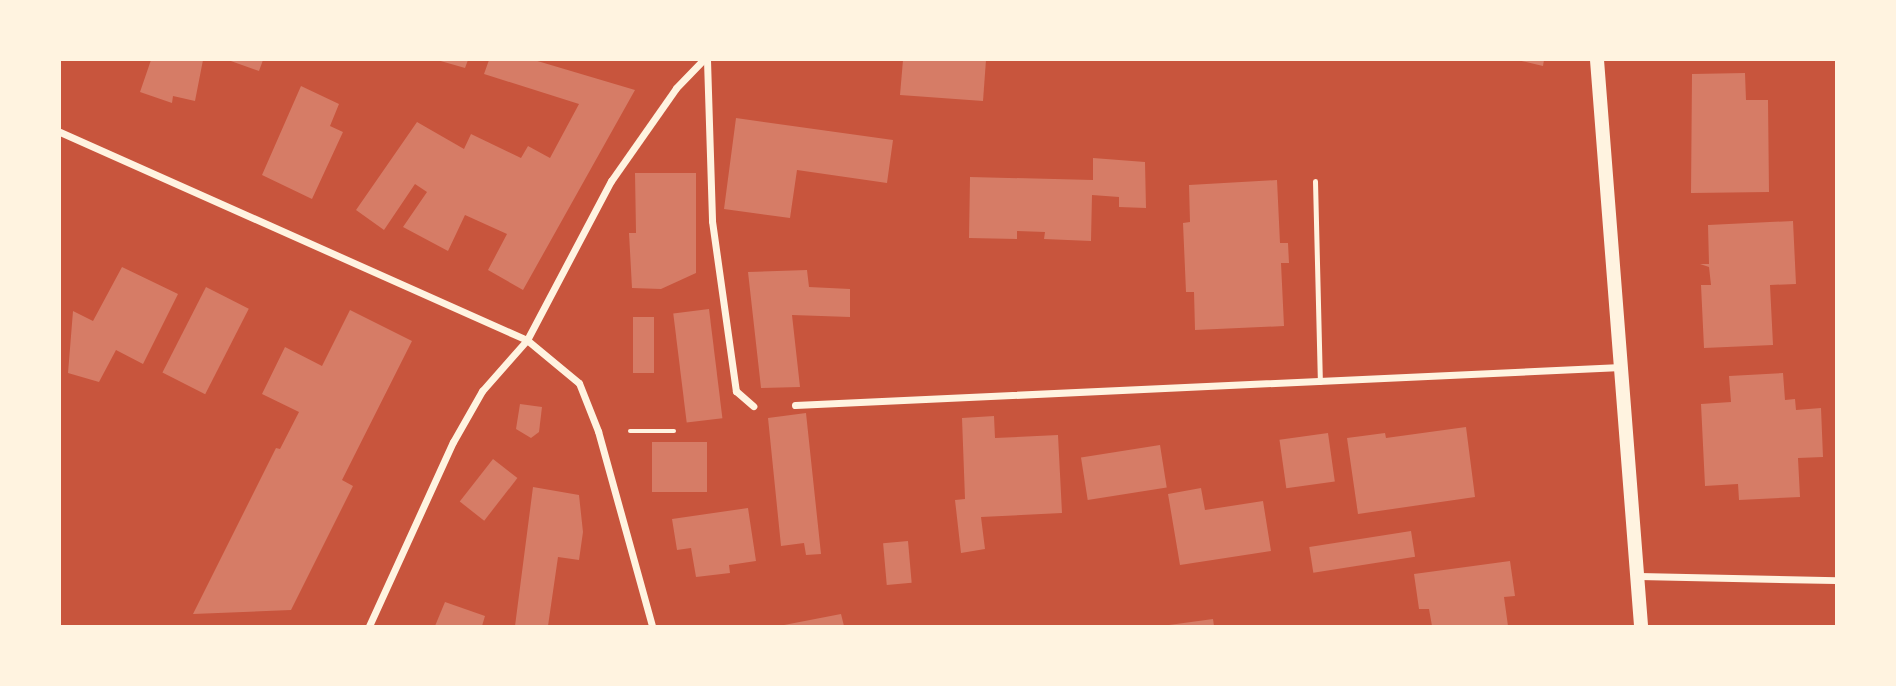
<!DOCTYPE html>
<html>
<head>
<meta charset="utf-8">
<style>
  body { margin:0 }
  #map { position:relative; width:1896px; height:686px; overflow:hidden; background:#c8553d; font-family:Lato,sans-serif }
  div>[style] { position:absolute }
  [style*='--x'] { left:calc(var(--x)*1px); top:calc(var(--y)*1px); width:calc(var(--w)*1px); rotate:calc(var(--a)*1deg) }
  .building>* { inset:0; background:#d67c66; transform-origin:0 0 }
  .path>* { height:4.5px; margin:-2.25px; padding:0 2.25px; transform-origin:2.25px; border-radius:2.25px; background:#fff3e0 }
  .service>* { height:5px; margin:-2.5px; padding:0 2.5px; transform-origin:2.5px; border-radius:2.5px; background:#fff3e0 }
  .minor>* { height:7px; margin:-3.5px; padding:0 3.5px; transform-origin:3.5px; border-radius:3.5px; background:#fff3e0 }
  .secondary>* { height:14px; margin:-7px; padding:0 7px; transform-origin:7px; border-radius:7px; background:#fff3e0 }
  span { translate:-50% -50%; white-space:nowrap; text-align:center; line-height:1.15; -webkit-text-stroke:5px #fff3e0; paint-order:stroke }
  .frame { position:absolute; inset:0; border:61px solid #fff3e0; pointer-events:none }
</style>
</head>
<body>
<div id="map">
  <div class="building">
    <div style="clip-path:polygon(151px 60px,203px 60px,195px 101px,173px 96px,172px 103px,140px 92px)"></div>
    <div style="clip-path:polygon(228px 60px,263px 60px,259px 71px)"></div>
    <div style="clip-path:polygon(437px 60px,468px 60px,465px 68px)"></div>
    <div style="clip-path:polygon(489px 60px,534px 60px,635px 90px,523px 290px,488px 270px,507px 234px,465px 215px,448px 251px,403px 227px,427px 192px,415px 184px,384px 230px,356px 210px,417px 122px,464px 149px,471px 134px,521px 158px,528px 146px,550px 158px,579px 104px,484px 74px)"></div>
    <div style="clip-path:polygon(903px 60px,986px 60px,983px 101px,900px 95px)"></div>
    <div style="clip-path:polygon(1517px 60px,1544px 60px,1543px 66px)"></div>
    <div style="clip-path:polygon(1745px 73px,1746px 100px,1768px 100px,1769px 192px,1691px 193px,1692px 74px)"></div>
    <div style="clip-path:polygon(301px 86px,339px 104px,330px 126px,343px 132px,312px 199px,262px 175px)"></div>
    <div style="clip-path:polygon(736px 118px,893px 140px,887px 183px,797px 170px,790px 218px,724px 209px)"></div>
    <div style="clip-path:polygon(1093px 158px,1145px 162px,1146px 208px,1119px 207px,1119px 197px,1092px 195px,1091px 241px,1044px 239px,1045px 232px,1017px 231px,1017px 239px,969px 238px,970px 177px,1093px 180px)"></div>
    <div style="clip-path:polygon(635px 173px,696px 173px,696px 273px,661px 289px,632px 288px,629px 233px,636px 233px)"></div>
    <div style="clip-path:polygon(1277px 180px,1280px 243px,1288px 243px,1289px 263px,1281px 263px,1284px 326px,1195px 330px,1194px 292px,1186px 292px,1183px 223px,1190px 222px,1189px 185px)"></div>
    <div style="clip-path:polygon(1793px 221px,1796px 284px,1770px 285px,1773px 345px,1704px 348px,1701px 285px,1711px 285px,1709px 267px,1700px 264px,1709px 264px,1708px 225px)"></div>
    <div style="clip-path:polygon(122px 267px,178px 294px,143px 364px,116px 350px,99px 382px,68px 373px,73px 311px,93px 321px)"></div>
    <div style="clip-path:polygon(807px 270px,809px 287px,850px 289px,850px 317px,792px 315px,800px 387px,761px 388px,748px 272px)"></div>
    <div style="left:206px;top:287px;width:48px;height:96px;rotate:27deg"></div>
    <div style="left:709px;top:309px;width:110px;height:36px;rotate:83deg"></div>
    <div style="clip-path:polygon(350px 310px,412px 341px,342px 480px,353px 486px,291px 610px,193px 614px,276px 448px,280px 449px,299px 412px,262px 394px,285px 347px,322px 366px)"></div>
    <div style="left:633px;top:317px;width:21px;height:56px"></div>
    <div style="clip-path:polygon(1783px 373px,1785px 400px,1795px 399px,1796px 410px,1821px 408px,1823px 457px,1798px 458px,1800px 497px,1739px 500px,1738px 484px,1705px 486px,1701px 404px,1731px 402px,1729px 376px)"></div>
    <div style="clip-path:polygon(520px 404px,542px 407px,539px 432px,531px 438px,516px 429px)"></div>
    <div style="clip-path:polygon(806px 413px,821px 554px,806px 555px,804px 543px,781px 546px,768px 418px)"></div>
    <div style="clip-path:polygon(994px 416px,995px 438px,1058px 435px,1062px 513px,981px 517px,985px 549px,961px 553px,955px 500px,965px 499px,962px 418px)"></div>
    <div style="clip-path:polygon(1466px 427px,1475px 497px,1358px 514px,1347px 438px,1385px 433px,1386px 438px)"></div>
    <div style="left:1328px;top:433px;width:49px;height:49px;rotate:82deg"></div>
    <div style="left:652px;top:442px;width:55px;height:50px"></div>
    <div style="left:1160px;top:445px;width:43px;height:80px;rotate:81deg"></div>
    <div style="left:493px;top:459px;width:31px;height:54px;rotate:38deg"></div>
    <div style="clip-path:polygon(533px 487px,579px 495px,583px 532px,579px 560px,558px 557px,548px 626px,515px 626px)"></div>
    <div style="clip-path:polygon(1201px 488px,1205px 510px,1263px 501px,1271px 551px,1180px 565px,1168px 494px)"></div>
    <div style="clip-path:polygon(748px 508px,756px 561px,729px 565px,730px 573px,696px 577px,691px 548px,677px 550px,672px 519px)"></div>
    <div style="left:1411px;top:531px;width:26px;height:103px;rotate:81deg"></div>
    <div style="left:908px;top:541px;width:42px;height:25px;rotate:85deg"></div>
    <div style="clip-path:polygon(1510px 561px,1515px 596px,1504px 597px,1508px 626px,1432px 626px,1429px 609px,1419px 609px,1414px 574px)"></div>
    <div style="clip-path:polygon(445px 602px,485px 616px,482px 626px,435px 626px)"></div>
    <div style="clip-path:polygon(841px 614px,844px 626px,784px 626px,784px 625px)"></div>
    <div style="clip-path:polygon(1213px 619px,1214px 626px,1169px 626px,1169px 625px)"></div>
  </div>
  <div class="path">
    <div style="--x:630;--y:431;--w:44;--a:0"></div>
  </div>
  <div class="service">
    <div style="--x:1315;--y:181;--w:201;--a:88.6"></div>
  </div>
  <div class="minor">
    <div style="--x:707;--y:60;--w:161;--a:88.2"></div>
    <div style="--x:712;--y:221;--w:172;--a:82"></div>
    <div style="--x:736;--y:391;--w:23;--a:41"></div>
    <div style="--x:60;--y:132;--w:511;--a:24.01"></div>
    <div style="--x:527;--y:340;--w:67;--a:39.6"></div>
    <div style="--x:579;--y:383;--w:52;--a:68.4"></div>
    <div style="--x:598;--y:431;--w:202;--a:74.5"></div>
    <div style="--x:795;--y:405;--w:827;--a:-2.63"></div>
    <div style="--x:1639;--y:576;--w:197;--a:1.2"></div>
    <div style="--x:369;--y:626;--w:202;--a:-65.5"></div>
    <div style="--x:453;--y:442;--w:59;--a:-60.4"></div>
    <div style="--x:482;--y:391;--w:68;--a:-48.6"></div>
    <div style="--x:527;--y:340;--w:180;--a:-62.2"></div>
    <div style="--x:611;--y:181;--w:113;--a:-55"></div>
    <div style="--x:676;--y:88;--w:39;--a:-46"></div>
  </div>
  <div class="secondary">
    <div style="--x:1597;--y:60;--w:568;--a:85.55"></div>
  </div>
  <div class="frame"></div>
</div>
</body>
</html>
